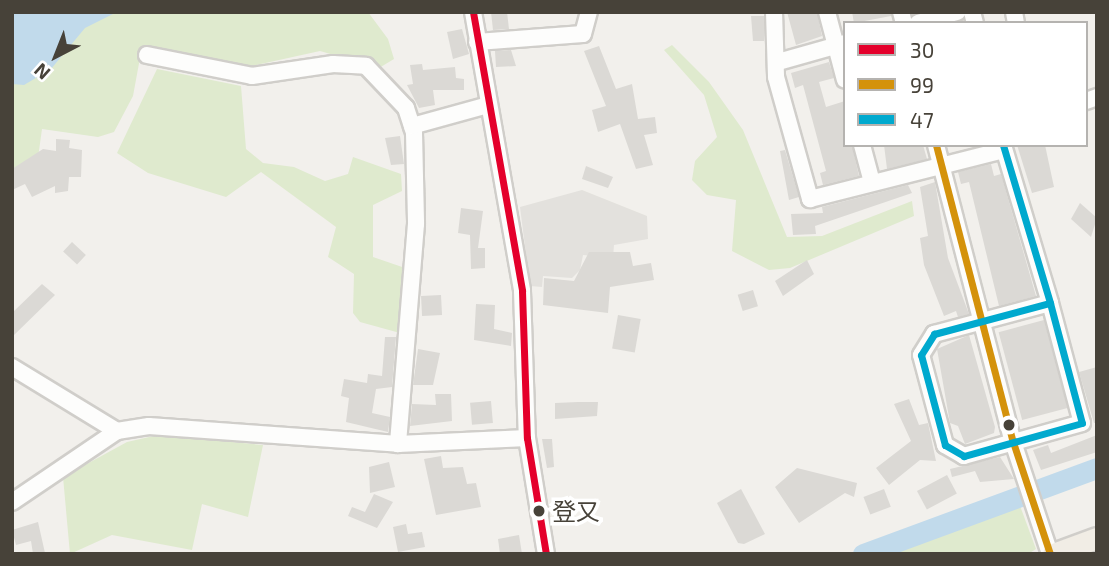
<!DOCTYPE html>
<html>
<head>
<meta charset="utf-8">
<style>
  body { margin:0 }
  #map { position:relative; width:1109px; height:566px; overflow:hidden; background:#f2f0ec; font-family:"Exo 2","Noto Sans JP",sans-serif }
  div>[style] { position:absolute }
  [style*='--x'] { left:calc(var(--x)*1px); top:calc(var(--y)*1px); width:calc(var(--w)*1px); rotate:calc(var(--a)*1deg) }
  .green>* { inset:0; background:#dfeace }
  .parking>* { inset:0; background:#e3e1dd }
  .water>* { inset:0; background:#c1daeb }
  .river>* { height:21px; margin:-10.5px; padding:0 10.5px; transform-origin:10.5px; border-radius:10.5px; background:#c1daeb }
  .building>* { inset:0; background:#dbd9d5; transform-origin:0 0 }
  .roads { filter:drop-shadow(2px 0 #d0ceca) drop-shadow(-2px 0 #d0ceca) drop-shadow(0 2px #d0ceca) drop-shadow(0 -2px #d0ceca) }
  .minor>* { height:16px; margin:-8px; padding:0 8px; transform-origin:8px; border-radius:8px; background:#fdfdfc }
  .major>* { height:21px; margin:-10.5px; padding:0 10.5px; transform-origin:10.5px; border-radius:10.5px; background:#f1ede5 }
  .bus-1>* { height:7px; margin:-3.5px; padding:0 3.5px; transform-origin:3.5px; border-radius:3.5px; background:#e4002b }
  .bus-2>* { height:7px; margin:-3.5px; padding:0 3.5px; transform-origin:3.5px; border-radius:3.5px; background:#d4920b }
  .bus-3>* { height:7px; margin:-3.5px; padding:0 3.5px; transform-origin:3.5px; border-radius:3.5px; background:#00a9ce }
  .dots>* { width:19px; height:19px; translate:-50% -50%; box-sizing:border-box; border:4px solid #fff; border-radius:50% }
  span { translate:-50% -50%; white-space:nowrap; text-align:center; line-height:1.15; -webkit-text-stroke:7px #fff; paint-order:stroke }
  .bus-label { font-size:24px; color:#474239 }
  .left { translate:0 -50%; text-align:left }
  .frame { position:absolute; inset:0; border:14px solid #474239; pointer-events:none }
  .legend { position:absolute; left:843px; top:21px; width:245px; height:126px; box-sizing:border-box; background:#fff; border:2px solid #b5b3b0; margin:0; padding:9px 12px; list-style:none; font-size:21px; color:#474239 }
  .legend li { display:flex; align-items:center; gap:14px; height:35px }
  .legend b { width:35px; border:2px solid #b5b3b0 }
  .north { position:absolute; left:21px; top:21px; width:70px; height:70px; -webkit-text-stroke:5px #fff; paint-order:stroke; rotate:222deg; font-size:19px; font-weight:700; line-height:28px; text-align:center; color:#474239 }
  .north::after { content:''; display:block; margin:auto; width:24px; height:32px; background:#474239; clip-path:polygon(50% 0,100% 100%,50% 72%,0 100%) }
</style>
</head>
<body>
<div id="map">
  <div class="green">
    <div style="clip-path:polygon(12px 12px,368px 12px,388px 39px,394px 59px,379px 68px,320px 51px,229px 71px,140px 58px,133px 96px,114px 132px,98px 137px,42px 129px,37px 165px,12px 169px)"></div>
    <div style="clip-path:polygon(672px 45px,709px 82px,743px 130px,787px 237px,822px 236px,912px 201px,914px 216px,790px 268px,769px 270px,732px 251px,736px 200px,707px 195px,692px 180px,695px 161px,717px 137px,704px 95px,664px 50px)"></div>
    <div style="clip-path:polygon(157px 69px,241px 86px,246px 149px,263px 163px,294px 167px,325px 181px,348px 174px,353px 157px,401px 174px,402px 191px,373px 205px,373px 257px,408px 269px,400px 333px,360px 322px,353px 313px,354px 274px,328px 257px,336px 227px,261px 172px,226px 197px,148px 173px,117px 153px)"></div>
    <div style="clip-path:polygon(158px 435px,263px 445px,248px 517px,202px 504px,192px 550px,112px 535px,70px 554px,63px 477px,127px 442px)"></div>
    <div style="clip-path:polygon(1019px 503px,1036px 549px,1028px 554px,880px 554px)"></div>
  </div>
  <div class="parking">
    <div style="clip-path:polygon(582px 190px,647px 216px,648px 239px,614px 245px,613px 258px,583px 255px,580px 270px,572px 278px,543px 276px,542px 287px,530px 286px,520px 207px)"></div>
  </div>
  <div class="water">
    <div style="clip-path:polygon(12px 12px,117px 12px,85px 28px,51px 69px,24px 85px,12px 84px)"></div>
  </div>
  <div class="river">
    <div style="--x:863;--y:554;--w:249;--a:-20.2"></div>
  </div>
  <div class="building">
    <div style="clip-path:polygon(491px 12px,507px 12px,509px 29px,493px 30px)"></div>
    <div style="clip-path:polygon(787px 12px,817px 12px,822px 36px,796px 45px)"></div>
    <div style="clip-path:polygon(852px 12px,891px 12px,891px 16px,854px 23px)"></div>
    <div style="clip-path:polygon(751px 16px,764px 16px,764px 41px,753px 41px)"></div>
    <div style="clip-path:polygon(462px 29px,469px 54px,453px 59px,447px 32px)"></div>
    <div style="clip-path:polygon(599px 46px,616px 89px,632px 84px,638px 119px,655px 117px,657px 133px,644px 135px,653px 165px,636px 169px,620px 124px,598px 132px,592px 110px,606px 106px,584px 51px)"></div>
    <div style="clip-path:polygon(511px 50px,516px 66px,496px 67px,495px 51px)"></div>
    <div style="clip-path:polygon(829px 62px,834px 78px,819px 82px,826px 107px,845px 101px,845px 145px,852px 145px,859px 176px,823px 185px,820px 173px,826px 171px,803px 85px,795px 88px,791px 73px)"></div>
    <div style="clip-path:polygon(422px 64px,423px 70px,455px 67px,456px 78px,464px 79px,464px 90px,433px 90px,435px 105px,419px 108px,407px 85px,413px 84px,410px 65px)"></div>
    <div style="clip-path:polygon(400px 136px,404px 164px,391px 165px,385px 138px)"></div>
    <div style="clip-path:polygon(56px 139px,70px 140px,69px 148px,82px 150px,81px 177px,69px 177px,68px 191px,55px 193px,55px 186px,32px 197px,25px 184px,12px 190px,12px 169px,43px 149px,56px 151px)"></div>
    <div style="clip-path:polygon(884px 145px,923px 145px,927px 159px,887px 169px)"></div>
    <div style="clip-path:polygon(1017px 145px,1045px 145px,1054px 187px,1032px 193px)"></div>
    <div style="clip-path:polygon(785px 150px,799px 197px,789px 200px,780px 151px)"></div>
    <div style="clip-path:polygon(991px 164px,994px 176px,1001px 174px,1036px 296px,999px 306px,969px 182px,961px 184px,958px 172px)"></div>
    <div style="clip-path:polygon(586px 166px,613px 177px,608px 188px,582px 179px)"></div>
    <div style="clip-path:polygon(935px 182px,948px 258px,969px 314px,958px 317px,956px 311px,944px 316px,924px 265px,920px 238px,928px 236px,920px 187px)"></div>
    <div style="clip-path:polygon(908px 185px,912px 193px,815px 226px,816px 234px,793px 235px,791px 214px,823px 213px,822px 207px)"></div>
    <div style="clip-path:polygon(1080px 203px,1097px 218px,1091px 237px,1071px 219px)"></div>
    <div style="clip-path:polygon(461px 208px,483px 211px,478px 248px,485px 248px,485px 268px,471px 269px,470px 235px,458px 233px)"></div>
    <div style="left:72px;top:242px;width:19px;height:13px;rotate:43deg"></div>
    <div style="clip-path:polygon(589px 252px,630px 252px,633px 266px,651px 263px,654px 280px,610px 287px,608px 313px,543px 305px,544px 278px,574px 281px)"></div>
    <div style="clip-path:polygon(807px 260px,814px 274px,783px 296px,775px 281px)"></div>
    <div style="clip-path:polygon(42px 284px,55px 295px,12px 337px,12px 313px)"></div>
    <div style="left:753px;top:290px;width:17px;height:16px;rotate:73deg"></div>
    <div style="left:441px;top:295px;width:20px;height:20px;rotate:87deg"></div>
    <div style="clip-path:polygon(476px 304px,495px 305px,494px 329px,512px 333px,511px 346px,474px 340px)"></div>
    <div style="left:618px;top:315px;width:23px;height:34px;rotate:10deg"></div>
    <div style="left:1044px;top:320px;width:91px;height:47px;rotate:75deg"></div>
    <div style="clip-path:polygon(969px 335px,995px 427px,994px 433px,965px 444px,958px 426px,950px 423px,937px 349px)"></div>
    <div style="clip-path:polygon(385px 337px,396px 337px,392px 387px,376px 389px,372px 413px,390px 417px,388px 432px,346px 422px,349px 398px,341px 396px,344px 379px,367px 383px,368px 374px,382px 376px)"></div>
    <div style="clip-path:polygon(418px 349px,440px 353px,433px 385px,413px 385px)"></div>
    <div style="clip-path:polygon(1097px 367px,1097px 423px,1094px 423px,1079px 372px)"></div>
    <div style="clip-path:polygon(435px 394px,451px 394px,452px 421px,410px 426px,412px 404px,436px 405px)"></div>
    <div style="clip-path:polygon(909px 399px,919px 425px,928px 423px,936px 461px,920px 460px,889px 485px,876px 468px,911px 441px,894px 404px)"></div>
    <div style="left:491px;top:401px;width:22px;height:21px;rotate:85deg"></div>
    <div style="clip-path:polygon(578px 402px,598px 402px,597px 416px,555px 419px,555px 403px)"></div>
    <div style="clip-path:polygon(1097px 435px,1097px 452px,1041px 470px,1033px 450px,1048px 445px,1051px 453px)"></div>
    <div style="clip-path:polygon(542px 439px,552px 439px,554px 467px,547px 468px)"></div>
    <div style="clip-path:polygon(441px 456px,443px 468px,463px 467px,467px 484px,476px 483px,481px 507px,436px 515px,424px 459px)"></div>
    <div style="clip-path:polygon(1000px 457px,1014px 479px,980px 482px,975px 471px,952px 477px,950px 469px)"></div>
    <div style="clip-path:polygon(389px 462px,395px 487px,370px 493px,369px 467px)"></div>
    <div style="clip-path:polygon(797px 468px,857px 483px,854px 497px,845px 493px,799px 523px,775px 487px)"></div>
    <div style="left:947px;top:475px;width:21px;height:34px;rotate:62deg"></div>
    <div style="clip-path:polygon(741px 489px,765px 534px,744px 544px,738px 543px,717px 503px)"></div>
    <div style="left:884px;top:489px;width:19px;height:22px;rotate:69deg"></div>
    <div style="clip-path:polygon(374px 494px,393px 502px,377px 528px,348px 516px,352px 507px,365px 512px)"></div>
    <div style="clip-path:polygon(38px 522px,45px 553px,33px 554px,31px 541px,16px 545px,12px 530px)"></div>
    <div style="clip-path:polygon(406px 524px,408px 534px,422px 532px,425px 547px,398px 552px,393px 527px)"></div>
    <div style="clip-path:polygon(519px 535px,522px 554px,500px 554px,498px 539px)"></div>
  </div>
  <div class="roads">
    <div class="minor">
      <div style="--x:473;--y:12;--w:283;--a:80"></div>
      <div style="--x:522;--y:291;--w:147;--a:88.1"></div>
      <div style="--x:527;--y:438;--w:118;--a:80.7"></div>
      <div style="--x:774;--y:12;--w:65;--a:88.2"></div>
      <div style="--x:776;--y:77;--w:127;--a:74.4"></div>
      <div style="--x:810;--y:199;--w:200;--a:-14.2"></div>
      <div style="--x:827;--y:12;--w:70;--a:75.2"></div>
      <div style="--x:901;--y:12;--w:11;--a:75"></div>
      <div style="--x:972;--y:12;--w:11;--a:75"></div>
      <div style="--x:1014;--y:12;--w:11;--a:80"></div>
      <div style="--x:918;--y:23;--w:41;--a:-15.8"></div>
      <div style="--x:477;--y:42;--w:106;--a:-4.3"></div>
      <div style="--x:583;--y:34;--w:23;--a:-75"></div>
      <div style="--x:147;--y:55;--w:107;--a:11.3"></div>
      <div style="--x:252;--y:76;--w:82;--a:-8.4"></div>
      <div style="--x:333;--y:64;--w:33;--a:3"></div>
      <div style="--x:366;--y:66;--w:58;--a:46.4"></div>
      <div style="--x:406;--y:108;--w:26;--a:72"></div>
      <div style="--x:414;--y:133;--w:91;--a:88.7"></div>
      <div style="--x:416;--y:224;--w:221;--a:94.7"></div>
      <div style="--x:778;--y:62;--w:70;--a:-15.8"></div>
      <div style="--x:1086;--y:101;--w:12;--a:-20"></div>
      <div style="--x:412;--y:126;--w:79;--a:-15.4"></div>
      <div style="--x:862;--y:145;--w:38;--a:75"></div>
      <div style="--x:936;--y:145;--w:307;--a:75.5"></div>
      <div style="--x:1013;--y:442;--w:118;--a:71.7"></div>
      <div style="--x:1003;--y:145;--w:165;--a:73.4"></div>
      <div style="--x:1050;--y:303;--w:124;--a:75.1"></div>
      <div style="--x:1082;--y:423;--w:123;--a:164.4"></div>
      <div style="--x:964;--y:456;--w:22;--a:-150"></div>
      <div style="--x:945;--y:445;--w:93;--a:-104.9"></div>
      <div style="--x:921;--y:355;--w:25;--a:-58"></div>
      <div style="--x:934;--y:334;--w:120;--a:-15"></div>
      <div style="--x:12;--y:367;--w:123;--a:31.4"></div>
      <div style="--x:12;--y:502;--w:127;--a:-34.1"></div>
      <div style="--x:117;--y:431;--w:32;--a:-9"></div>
      <div style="--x:149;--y:426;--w:250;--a:4.1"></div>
      <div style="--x:398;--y:444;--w:129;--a:-2.7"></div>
    </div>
    <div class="major">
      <div style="--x:1053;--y:554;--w:47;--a:-20"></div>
    </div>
  </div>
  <div class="bus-1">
    <div style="--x:473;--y:12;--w:283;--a:80"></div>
    <div style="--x:522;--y:291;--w:147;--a:88.1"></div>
    <div style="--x:527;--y:438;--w:118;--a:80.7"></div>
  </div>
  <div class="bus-2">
    <div style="--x:936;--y:145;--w:307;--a:75.5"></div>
    <div style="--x:1013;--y:442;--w:118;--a:71.7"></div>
  </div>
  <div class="bus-3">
    <div style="--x:1003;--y:145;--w:165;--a:73.4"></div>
    <div style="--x:1050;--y:303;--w:124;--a:75.1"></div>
    <div style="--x:1082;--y:423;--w:123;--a:164.4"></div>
    <div style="--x:964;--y:456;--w:22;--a:-150"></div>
    <div style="--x:945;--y:445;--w:93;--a:-104.9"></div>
    <div style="--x:921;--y:355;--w:25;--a:-58"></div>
    <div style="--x:934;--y:334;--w:120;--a:-15"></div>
  </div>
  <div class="dots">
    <div style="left:1009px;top:425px;background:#474239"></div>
    <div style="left:539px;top:511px;background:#474239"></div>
  </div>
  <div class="bus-label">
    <span class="left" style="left:552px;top:511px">登又</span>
  </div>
  <div class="frame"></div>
  <ul class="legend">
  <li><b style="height:9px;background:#e4002b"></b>30</li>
  <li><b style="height:9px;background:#d4920b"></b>99</li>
  <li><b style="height:9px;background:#00a9ce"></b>47</li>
  </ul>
  <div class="north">N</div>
</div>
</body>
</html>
